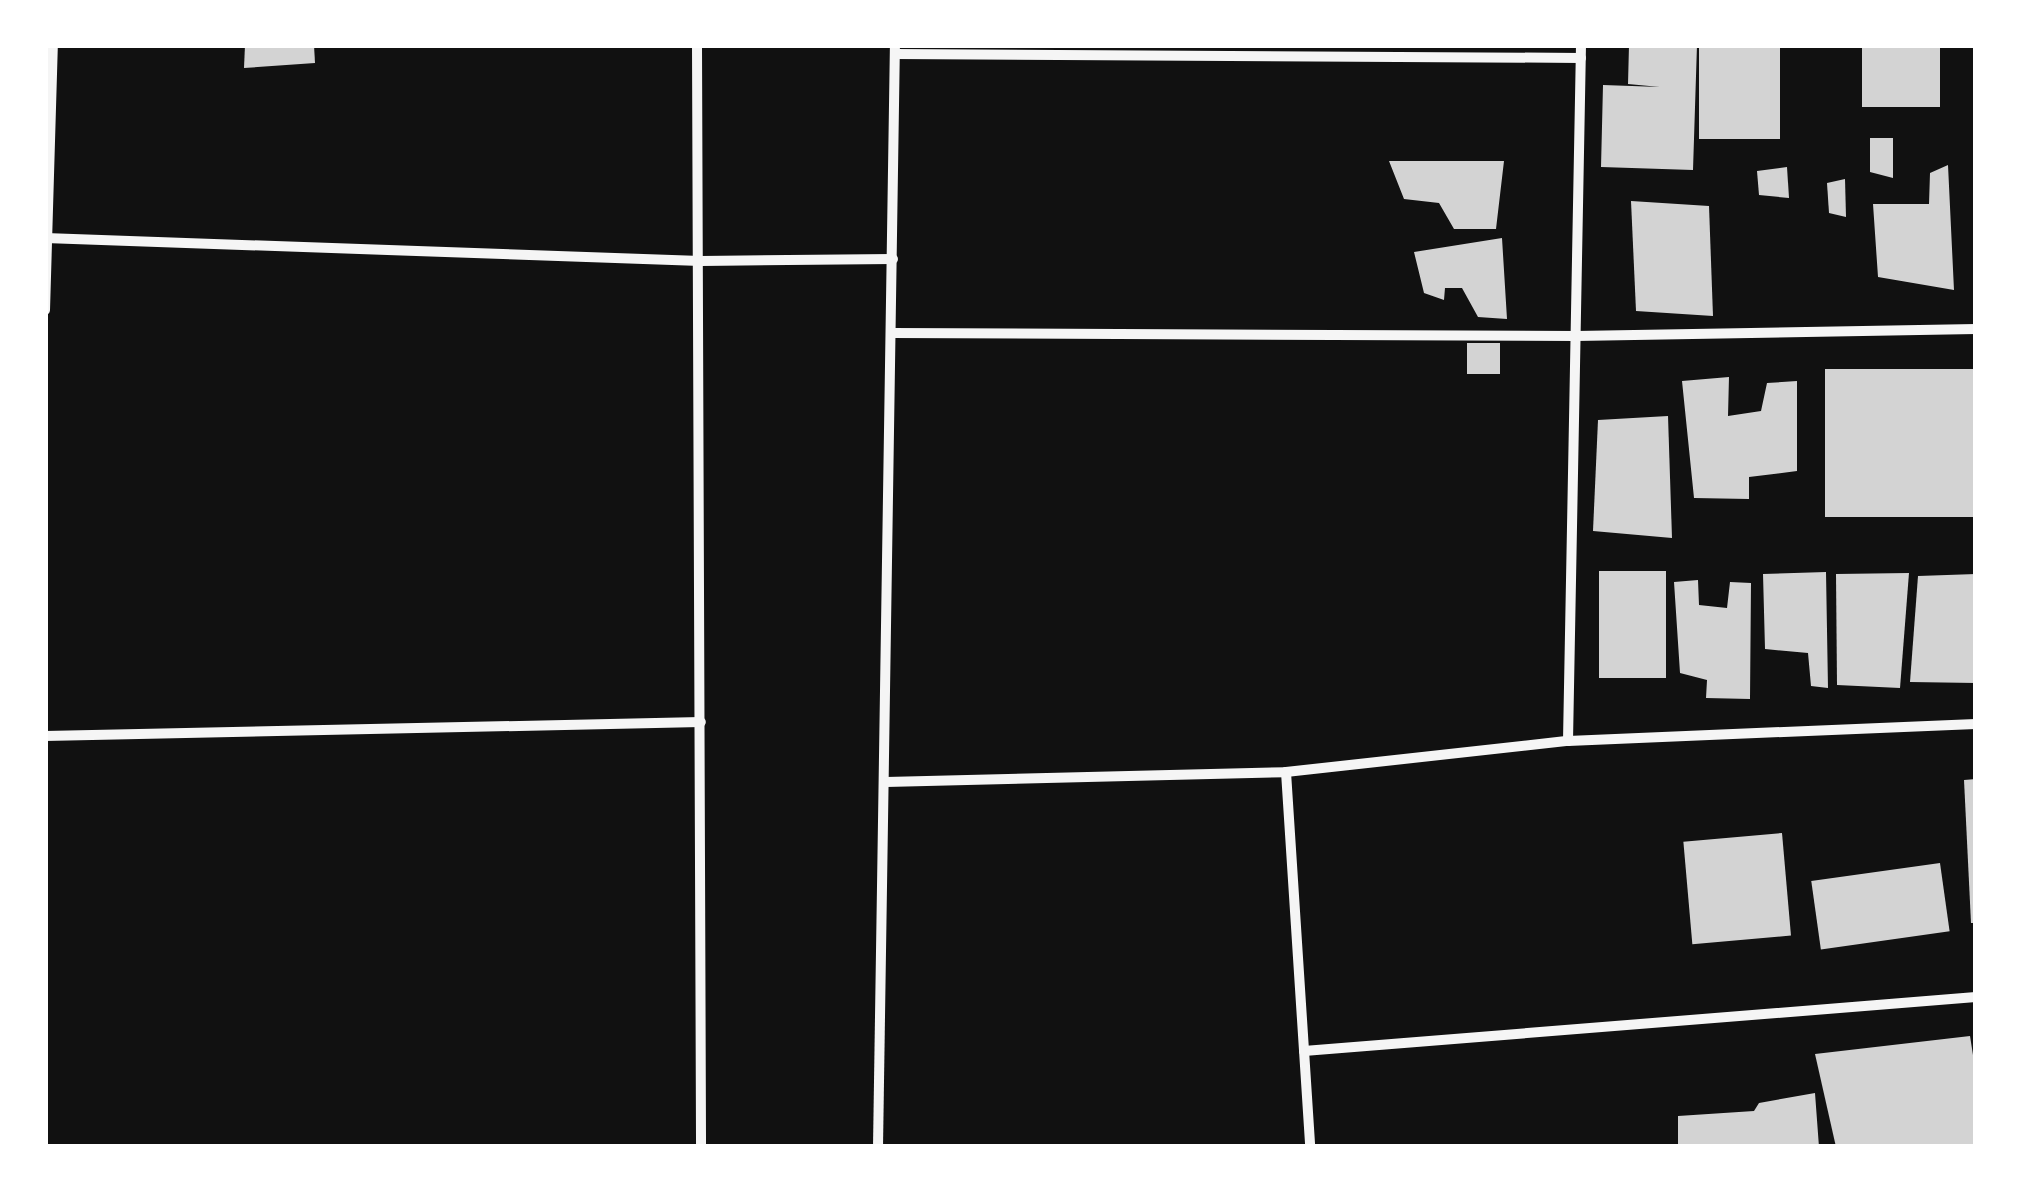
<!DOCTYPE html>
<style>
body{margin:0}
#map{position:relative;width:2021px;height:1192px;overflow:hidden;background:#111;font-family:"Alegreya Sans",sans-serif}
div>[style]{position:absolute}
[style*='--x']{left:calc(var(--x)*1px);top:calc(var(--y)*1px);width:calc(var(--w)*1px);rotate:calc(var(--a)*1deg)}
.building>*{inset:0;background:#d3d3d3;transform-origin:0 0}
.minor>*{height:10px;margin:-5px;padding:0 5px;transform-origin:5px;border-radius:5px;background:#f5f5f5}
span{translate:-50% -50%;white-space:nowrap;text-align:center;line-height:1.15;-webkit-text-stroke:10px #fff;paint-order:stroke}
.frame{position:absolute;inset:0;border:48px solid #fff;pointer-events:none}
</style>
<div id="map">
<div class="building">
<i style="clip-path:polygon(245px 45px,314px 45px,315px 63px,244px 68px)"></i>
<i style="clip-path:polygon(1629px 45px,1697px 45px,1693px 170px,1601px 167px,1603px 85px,1660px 87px,1628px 84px)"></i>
<i style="left:1699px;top:45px;width:81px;height:94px"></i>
<i style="left:1862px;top:45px;width:78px;height:62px"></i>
<i style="clip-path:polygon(1870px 138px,1893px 138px,1893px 178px,1870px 172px)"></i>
<i style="clip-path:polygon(1389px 161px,1504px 161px,1496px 229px,1454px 229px,1439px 203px,1404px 199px)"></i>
<i style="clip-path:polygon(1948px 165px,1954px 290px,1878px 277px,1873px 204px,1929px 204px,1930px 173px)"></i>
<i style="clip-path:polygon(1787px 167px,1789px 198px,1759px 195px,1757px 171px)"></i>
<i style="clip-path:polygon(1845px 179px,1846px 217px,1829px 213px,1827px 183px)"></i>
<i style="clip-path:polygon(1631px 201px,1709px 206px,1713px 316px,1636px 311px)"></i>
<i style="clip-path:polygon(1502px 238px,1507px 319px,1478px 317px,1462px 288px,1445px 288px,1444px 300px,1424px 293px,1414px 252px)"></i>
<i style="left:1467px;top:343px;width:33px;height:31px"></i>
<i style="left:1976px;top:369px;width:148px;height:151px;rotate:90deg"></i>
<i style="clip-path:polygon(1729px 377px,1728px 416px,1761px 411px,1767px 383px,1797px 381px,1797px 471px,1749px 477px,1749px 499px,1694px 498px,1682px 381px)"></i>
<i style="clip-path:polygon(1668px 416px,1672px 538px,1593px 531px,1598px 420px)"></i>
<i style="left:1599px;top:571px;width:67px;height:107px"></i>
<i style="clip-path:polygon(1826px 572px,1828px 688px,1811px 686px,1808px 653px,1765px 649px,1763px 574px)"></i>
<i style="clip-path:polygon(1909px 573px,1900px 688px,1837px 685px,1836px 574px)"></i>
<i style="clip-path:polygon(1976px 574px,1976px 683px,1910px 682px,1918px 576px)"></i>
<i style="clip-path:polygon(1698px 580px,1699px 605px,1727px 608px,1730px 582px,1751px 583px,1750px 699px,1706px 698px,1707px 680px,1680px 673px,1674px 582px)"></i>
<i style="clip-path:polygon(1976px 779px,1976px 923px,1971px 923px,1964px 780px)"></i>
<i style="left:1782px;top:833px;width:103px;height:99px;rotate:85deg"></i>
<i style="left:1940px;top:863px;width:69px;height:130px;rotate:82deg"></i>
<i style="clip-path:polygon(1970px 1036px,1976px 1074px,1976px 1147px,1836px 1147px,1815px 1054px)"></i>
<i style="clip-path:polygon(1815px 1093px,1819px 1147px,1678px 1147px,1678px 1116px,1754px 1111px,1759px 1103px)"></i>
</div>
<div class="minor">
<i style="--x:697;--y:45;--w:1102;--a:89.79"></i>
<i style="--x:895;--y:54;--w:686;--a:0.33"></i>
<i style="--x:45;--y:238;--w:656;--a:2.01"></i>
<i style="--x:701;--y:261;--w:192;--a:-0.6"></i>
<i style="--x:45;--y:310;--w:265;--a:-88.3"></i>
<i style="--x:892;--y:333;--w:684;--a:0.25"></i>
<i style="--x:1576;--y:336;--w:400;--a:-1"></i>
<i style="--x:45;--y:736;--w:656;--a:-1.22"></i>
<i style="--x:1568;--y:741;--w:696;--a:-88.93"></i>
<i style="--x:1286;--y:772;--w:376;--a:86.3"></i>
<i style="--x:886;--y:782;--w:400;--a:-1.4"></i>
<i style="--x:1286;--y:772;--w:284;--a:-6.3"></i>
<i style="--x:1568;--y:741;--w:408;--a:-2.4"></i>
<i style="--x:1304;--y:1051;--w:674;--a:-4.59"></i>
<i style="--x:878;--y:1147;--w:1102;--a:-89.12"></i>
</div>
<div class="frame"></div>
</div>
